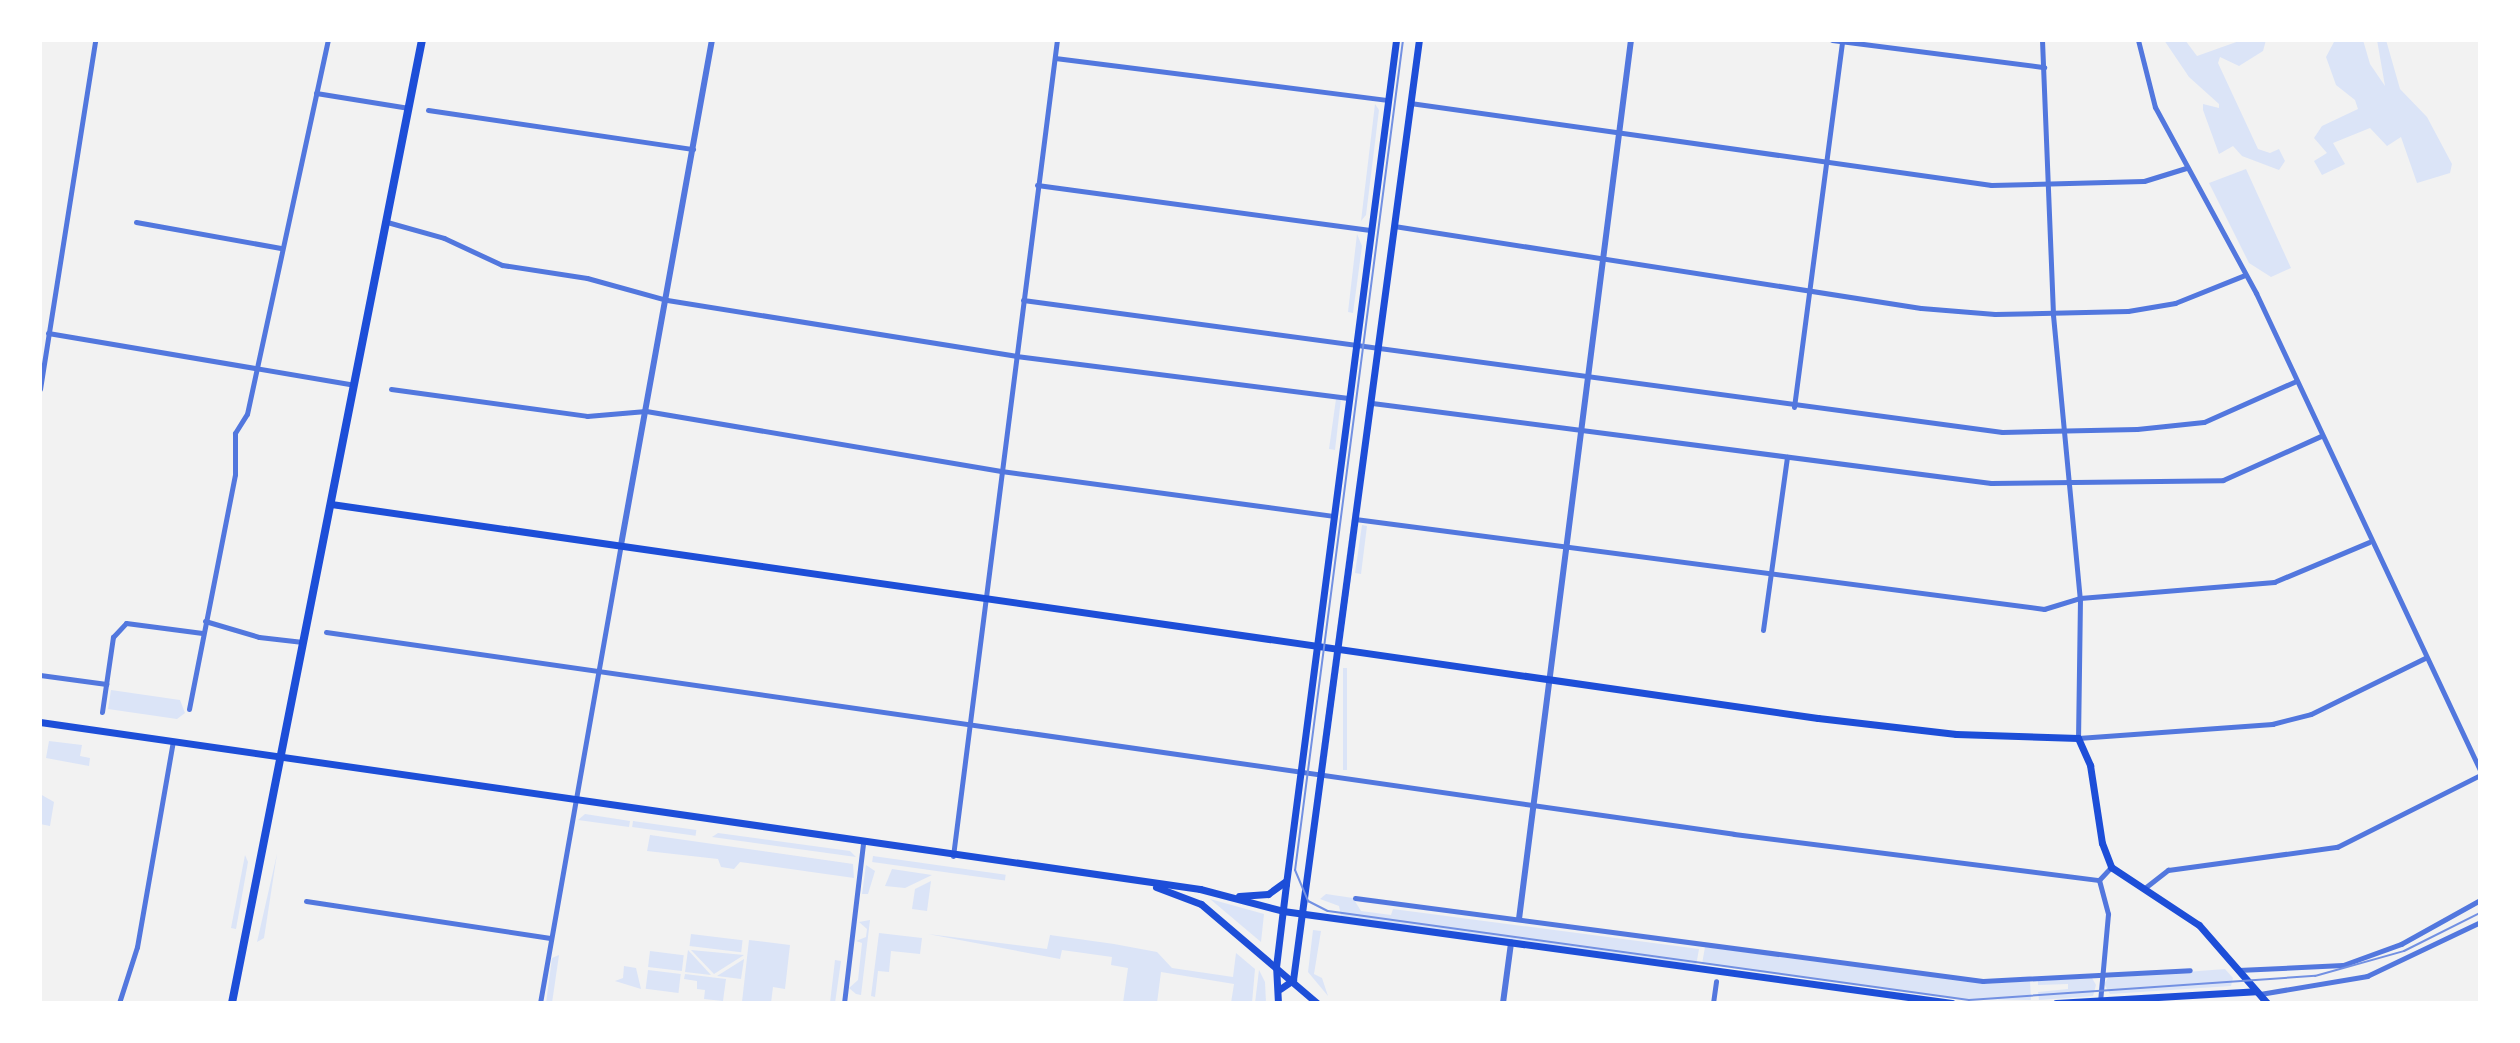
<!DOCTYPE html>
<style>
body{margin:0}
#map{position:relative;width:2520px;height:1043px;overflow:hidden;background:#f2f2f2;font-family:"Alegreya Sans",sans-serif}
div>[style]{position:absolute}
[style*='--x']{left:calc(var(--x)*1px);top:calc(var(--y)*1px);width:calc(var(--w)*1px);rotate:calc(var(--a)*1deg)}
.green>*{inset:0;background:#dbe4f7;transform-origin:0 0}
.minor>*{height:5px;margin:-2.5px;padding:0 2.5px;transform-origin:2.5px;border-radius:2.5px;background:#5277de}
.tertiary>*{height:6px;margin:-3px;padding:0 3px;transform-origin:3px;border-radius:3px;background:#5277de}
.secondary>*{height:7px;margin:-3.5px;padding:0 3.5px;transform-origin:3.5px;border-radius:3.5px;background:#1d4ed8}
.primary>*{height:8px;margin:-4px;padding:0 4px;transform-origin:4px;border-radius:4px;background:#1d4ed8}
.tram>*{height:2px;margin:-1px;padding:0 1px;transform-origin:1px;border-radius:1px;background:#7290e2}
span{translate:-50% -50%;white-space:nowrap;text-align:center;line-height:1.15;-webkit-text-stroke:8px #fff;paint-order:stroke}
.frame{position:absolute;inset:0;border:42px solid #fff;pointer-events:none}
</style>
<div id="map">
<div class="green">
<i style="clip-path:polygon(2164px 40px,2185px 40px,2197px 56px,2242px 40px,2266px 40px,2263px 51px,2239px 66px,2220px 57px,2218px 63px,2258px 149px,2270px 153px,2279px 149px,2285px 161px,2279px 170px,2242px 156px,2233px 146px,2219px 154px,2203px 110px,2203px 104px,2219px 108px,2219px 104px,2189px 77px)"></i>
<i style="clip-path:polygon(2335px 40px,2363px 40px,2370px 64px,2385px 86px,2377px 40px,2386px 40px,2400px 89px,2427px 117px,2452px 164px,2450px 173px,2417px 183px,2401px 137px,2387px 146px,2370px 128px,2333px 143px,2345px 164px,2322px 175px,2314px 161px,2327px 153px,2314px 138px,2322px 126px,2358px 109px,2355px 100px,2336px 85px,2326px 57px)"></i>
<i style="clip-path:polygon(1375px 104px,1379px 110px,1366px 215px,1361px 221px)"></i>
<i style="clip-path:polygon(2246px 169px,2291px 268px,2271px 277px,2249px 263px,2209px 183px)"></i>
<i style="clip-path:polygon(1357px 234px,1362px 246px,1353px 313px,1348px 312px)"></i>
<i style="clip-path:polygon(1336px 399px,1341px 399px,1335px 450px,1329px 449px)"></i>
<i style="clip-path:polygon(1362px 525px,1367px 526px,1361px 574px,1355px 573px)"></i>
<i style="left:1343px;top:668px;width:4px;height:102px"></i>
<i style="clip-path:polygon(111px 690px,180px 700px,185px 713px,177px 719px,108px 709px)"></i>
<i style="clip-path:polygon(49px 741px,82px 745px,80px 756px,90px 758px,89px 766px,46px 758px)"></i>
<i style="clip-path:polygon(40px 794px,54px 802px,50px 826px,40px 824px)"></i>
<i style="clip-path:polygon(585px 814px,630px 821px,629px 827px,578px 820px)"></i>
<i style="left:633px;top:821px;width:64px;height:6px;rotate:8deg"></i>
<i style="clip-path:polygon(718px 833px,850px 851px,856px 857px,712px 837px)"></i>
<i style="clip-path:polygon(650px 835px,853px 864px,854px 878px,740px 862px,734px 869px,721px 867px,718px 859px,647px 851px)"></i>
<i style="clip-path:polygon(277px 854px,264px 938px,257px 942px)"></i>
<i style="clip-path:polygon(245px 855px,248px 862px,236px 929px,231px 928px)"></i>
<i style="left:873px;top:856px;width:134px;height:6px;rotate:8deg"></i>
<i style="clip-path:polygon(866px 865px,875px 871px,868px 894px,862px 894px)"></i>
<i style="clip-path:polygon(892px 869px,932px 875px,905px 888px,885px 886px)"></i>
<i style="clip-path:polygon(931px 881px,927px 911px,912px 909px,915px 889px)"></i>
<i style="clip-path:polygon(1326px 894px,1353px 898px,1361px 911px,1391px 915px,1393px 909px,1699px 949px,1696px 966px,1341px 916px,1339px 906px,1320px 899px)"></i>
<i style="clip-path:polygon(1210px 899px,1264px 914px,1261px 942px)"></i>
<i style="clip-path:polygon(870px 920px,861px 995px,856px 994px,849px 988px,858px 980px,862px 943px,856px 941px,866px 937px,867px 929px,859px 922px)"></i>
<i style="clip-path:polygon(1313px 930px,1321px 931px,1314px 974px,1322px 978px,1328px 996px,1308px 972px)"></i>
<i style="clip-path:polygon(879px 933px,922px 938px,920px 954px,891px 951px,889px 972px,878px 971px,875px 997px,871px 996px)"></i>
<i style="left:691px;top:934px;width:52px;height:12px;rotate:7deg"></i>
<i style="clip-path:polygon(928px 934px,1047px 949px,1050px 935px,1114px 944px,1157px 952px,1172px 968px,1233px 977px,1236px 953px,1255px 969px,1252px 1003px,1231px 1003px,1234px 984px,1161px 972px,1157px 1003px,1123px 1003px,1128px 968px,1111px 965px,1112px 957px,1062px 950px,1060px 959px)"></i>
<i style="clip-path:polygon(749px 940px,790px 945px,785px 989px,773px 987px,771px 1003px,742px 1002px)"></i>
<i style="clip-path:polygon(1705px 947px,1987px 984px,2030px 981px,2031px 1000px,1958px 999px,1702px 964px)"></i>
<i style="clip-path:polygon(688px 950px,711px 975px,685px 972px)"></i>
<i style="clip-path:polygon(691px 950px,744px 955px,714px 974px)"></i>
<i style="left:650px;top:951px;width:34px;height:16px;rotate:7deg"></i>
<i style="clip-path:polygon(559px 955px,552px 1003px,546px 1003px,552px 958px)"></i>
<i style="clip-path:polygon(744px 959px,741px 979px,717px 976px)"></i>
<i style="clip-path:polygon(835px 960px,841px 961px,835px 1003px,830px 1003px)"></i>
<i style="clip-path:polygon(624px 966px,636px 968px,641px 989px,615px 981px,623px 978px)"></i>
<i style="clip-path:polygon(2225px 969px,2233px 978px,2231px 986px,2110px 994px,2104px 984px,2108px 978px)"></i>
<i style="left:648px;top:970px;width:33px;height:19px;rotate:7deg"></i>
<i style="clip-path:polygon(1259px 970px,1265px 982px,1266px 1003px,1255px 1003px)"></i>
<i style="clip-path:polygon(685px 974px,726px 979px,723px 1001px,704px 999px,705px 990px,697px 989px,697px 981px,684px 979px)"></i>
<i style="clip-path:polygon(2092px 978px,2096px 985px,2093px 996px,2039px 1000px,2038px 992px,2068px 989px,2068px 984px,2038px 985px,2038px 981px)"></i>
</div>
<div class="minor">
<i style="--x:1832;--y:40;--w:214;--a:7.3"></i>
<i style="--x:2042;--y:40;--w:275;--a:87.7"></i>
<i style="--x:2053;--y:315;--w:284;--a:84.6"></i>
<i style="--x:2080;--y:598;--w:140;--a:90.8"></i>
<i style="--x:2078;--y:738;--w:195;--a:-4.1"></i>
<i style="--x:2272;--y:724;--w:40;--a:-14.4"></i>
<i style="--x:2311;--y:714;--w:127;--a:-26.2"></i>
<i style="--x:2138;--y:40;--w:69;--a:75.8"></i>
<i style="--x:2155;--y:107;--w:212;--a:61.5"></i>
<i style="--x:2256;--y:293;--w:527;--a:64.85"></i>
<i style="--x:1055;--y:58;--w:336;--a:7.2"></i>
<i style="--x:316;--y:93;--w:94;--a:9.2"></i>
<i style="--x:1410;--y:103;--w:587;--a:8.03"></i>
<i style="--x:1991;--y:185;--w:153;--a:-1.5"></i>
<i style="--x:2144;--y:181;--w:44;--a:-17.2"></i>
<i style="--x:428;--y:110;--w:268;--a:8.4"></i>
<i style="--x:1037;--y:185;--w:336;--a:7.7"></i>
<i style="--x:136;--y:222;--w:147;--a:10.2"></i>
<i style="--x:387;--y:222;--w:59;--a:15.7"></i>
<i style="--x:444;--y:238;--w:64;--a:25"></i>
<i style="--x:502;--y:265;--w:86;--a:8.7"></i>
<i style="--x:587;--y:278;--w:83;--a:15.4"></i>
<i style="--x:667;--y:300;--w:353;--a:9.1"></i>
<i style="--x:1016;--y:356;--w:335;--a:7.2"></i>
<i style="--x:1394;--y:226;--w:533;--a:8.84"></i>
<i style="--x:1921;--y:308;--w:74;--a:4.6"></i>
<i style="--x:1995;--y:314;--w:133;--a:-1.3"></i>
<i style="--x:2128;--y:311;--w:48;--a:-9.7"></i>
<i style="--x:2175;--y:303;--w:75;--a:-21.8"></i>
<i style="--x:1023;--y:300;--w:988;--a:7.68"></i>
<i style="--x:2002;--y:432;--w:135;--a:-1.3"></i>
<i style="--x:2137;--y:429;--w:67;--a:-6"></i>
<i style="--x:2204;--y:422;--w:101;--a:-24"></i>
<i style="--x:48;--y:333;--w:310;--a:9.6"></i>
<i style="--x:40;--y:389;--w:353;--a:-81"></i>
<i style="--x:391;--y:389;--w:198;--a:7.8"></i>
<i style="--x:587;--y:416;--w:59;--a:-4.8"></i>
<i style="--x:646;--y:411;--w:360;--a:9.6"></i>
<i style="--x:1001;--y:471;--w:335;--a:7.7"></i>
<i style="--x:1372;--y:403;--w:624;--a:7.36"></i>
<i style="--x:1991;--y:483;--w:232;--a:-0.7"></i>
<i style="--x:2223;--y:480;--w:107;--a:-24.2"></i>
<i style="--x:1794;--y:407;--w:369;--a:-82.5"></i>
<i style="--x:1355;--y:519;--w:695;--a:7.44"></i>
<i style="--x:2044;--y:609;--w:38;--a:-17"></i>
<i style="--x:2080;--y:598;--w:195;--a:-4.7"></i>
<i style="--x:2274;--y:582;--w:103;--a:-22.8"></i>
<i style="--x:205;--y:621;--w:56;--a:16.5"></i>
<i style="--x:259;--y:637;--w:44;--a:6.5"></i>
<i style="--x:1763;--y:630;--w:175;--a:-82.1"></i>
<i style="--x:326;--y:632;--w:1422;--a:8.16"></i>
<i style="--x:1734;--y:834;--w:368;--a:7.2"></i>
<i style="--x:2099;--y:880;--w:18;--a:-47"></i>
<i style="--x:40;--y:675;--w:67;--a:7.8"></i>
<i style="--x:189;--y:709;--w:239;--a:-78.9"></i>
<i style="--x:235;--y:474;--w:41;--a:-90"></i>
<i style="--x:235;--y:433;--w:22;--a:-58"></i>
<i style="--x:247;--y:414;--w:383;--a:-77.8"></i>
<i style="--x:102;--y:712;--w:76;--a:-81.7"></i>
<i style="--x:113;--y:637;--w:19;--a:-47"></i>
<i style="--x:126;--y:623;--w:77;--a:7.5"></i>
<i style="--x:953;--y:856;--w:823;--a:-82.74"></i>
<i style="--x:2099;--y:880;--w:35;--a:75"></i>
<i style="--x:2108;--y:914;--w:88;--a:95.2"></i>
<i style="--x:2146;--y:887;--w:28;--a:-38"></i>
<i style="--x:2168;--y:870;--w:171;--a:-7.8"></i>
<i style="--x:2337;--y:847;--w:160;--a:-26.7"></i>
<i style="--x:1355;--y:898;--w:633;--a:7.53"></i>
<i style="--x:1983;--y:981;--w:207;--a:-3"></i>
<i style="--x:306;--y:901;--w:247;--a:8.6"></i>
<i style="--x:2238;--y:970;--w:105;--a:-2.7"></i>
<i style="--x:2343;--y:965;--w:62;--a:-19.9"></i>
<i style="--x:2401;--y:944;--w:90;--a:-29.1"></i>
<i style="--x:2260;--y:994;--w:109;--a:-9.5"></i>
<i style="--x:2367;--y:976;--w:125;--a:-25.5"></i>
<i style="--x:119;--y:1003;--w:59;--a:-72.2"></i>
<i style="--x:137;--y:947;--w:209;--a:-80.1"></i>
<i style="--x:540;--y:1003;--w:465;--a:-80"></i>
<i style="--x:844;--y:1003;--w:161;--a:-83.2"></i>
<i style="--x:1713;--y:1003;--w:22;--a:-82"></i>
</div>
<div class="tertiary">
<i style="--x:621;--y:545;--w:513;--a:-79.79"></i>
<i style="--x:1519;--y:919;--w:886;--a:-82.74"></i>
<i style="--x:1503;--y:1003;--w:61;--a:-82.4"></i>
</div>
<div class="secondary">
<i style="--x:331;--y:504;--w:1502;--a:8.19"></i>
<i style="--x:1818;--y:718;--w:139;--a:6.6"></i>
<i style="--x:1956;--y:734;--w:122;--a:1.9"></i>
<i style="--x:2078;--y:738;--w:30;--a:66"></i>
<i style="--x:2090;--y:765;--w:79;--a:81.3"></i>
<i style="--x:2102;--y:843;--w:26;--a:69"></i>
<i style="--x:2111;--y:867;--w:105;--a:33.4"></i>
<i style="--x:2199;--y:925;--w:103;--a:48.9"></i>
<i style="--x:40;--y:722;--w:1172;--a:8.19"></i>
<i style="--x:1200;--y:889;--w:86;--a:14.8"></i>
<i style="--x:1283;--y:911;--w:675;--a:7.83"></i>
<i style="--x:1156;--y:887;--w:48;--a:20.7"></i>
<i style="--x:1201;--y:904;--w:153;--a:40.5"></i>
<i style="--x:1239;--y:896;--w:29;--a:-4"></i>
<i style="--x:1268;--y:894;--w:22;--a:-36"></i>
<i style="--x:1280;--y:989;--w:16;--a:-35"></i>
<i style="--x:1293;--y:980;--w:948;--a:-82.37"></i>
<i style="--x:1278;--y:1003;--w:36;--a:-93"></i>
<i style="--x:1276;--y:967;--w:84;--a:-83.1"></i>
<i style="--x:1286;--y:884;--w:851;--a:-82.57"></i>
<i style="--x:2056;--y:1003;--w:200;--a:-3.4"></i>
</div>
<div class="primary">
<i style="--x:232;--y:1003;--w:982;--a:-78.84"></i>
</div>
<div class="tram">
<i style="--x:1403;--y:40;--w:837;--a:97.41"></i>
<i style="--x:1295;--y:870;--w:34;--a:67"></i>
<i style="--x:1308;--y:901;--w:22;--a:27"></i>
<i style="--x:1328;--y:911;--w:647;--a:7.9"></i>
<i style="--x:1969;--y:1000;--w:347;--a:-4"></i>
<i style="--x:2315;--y:976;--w:92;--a:-15.7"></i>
<i style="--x:2404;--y:951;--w:85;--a:-26.6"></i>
</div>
<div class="frame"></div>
</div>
